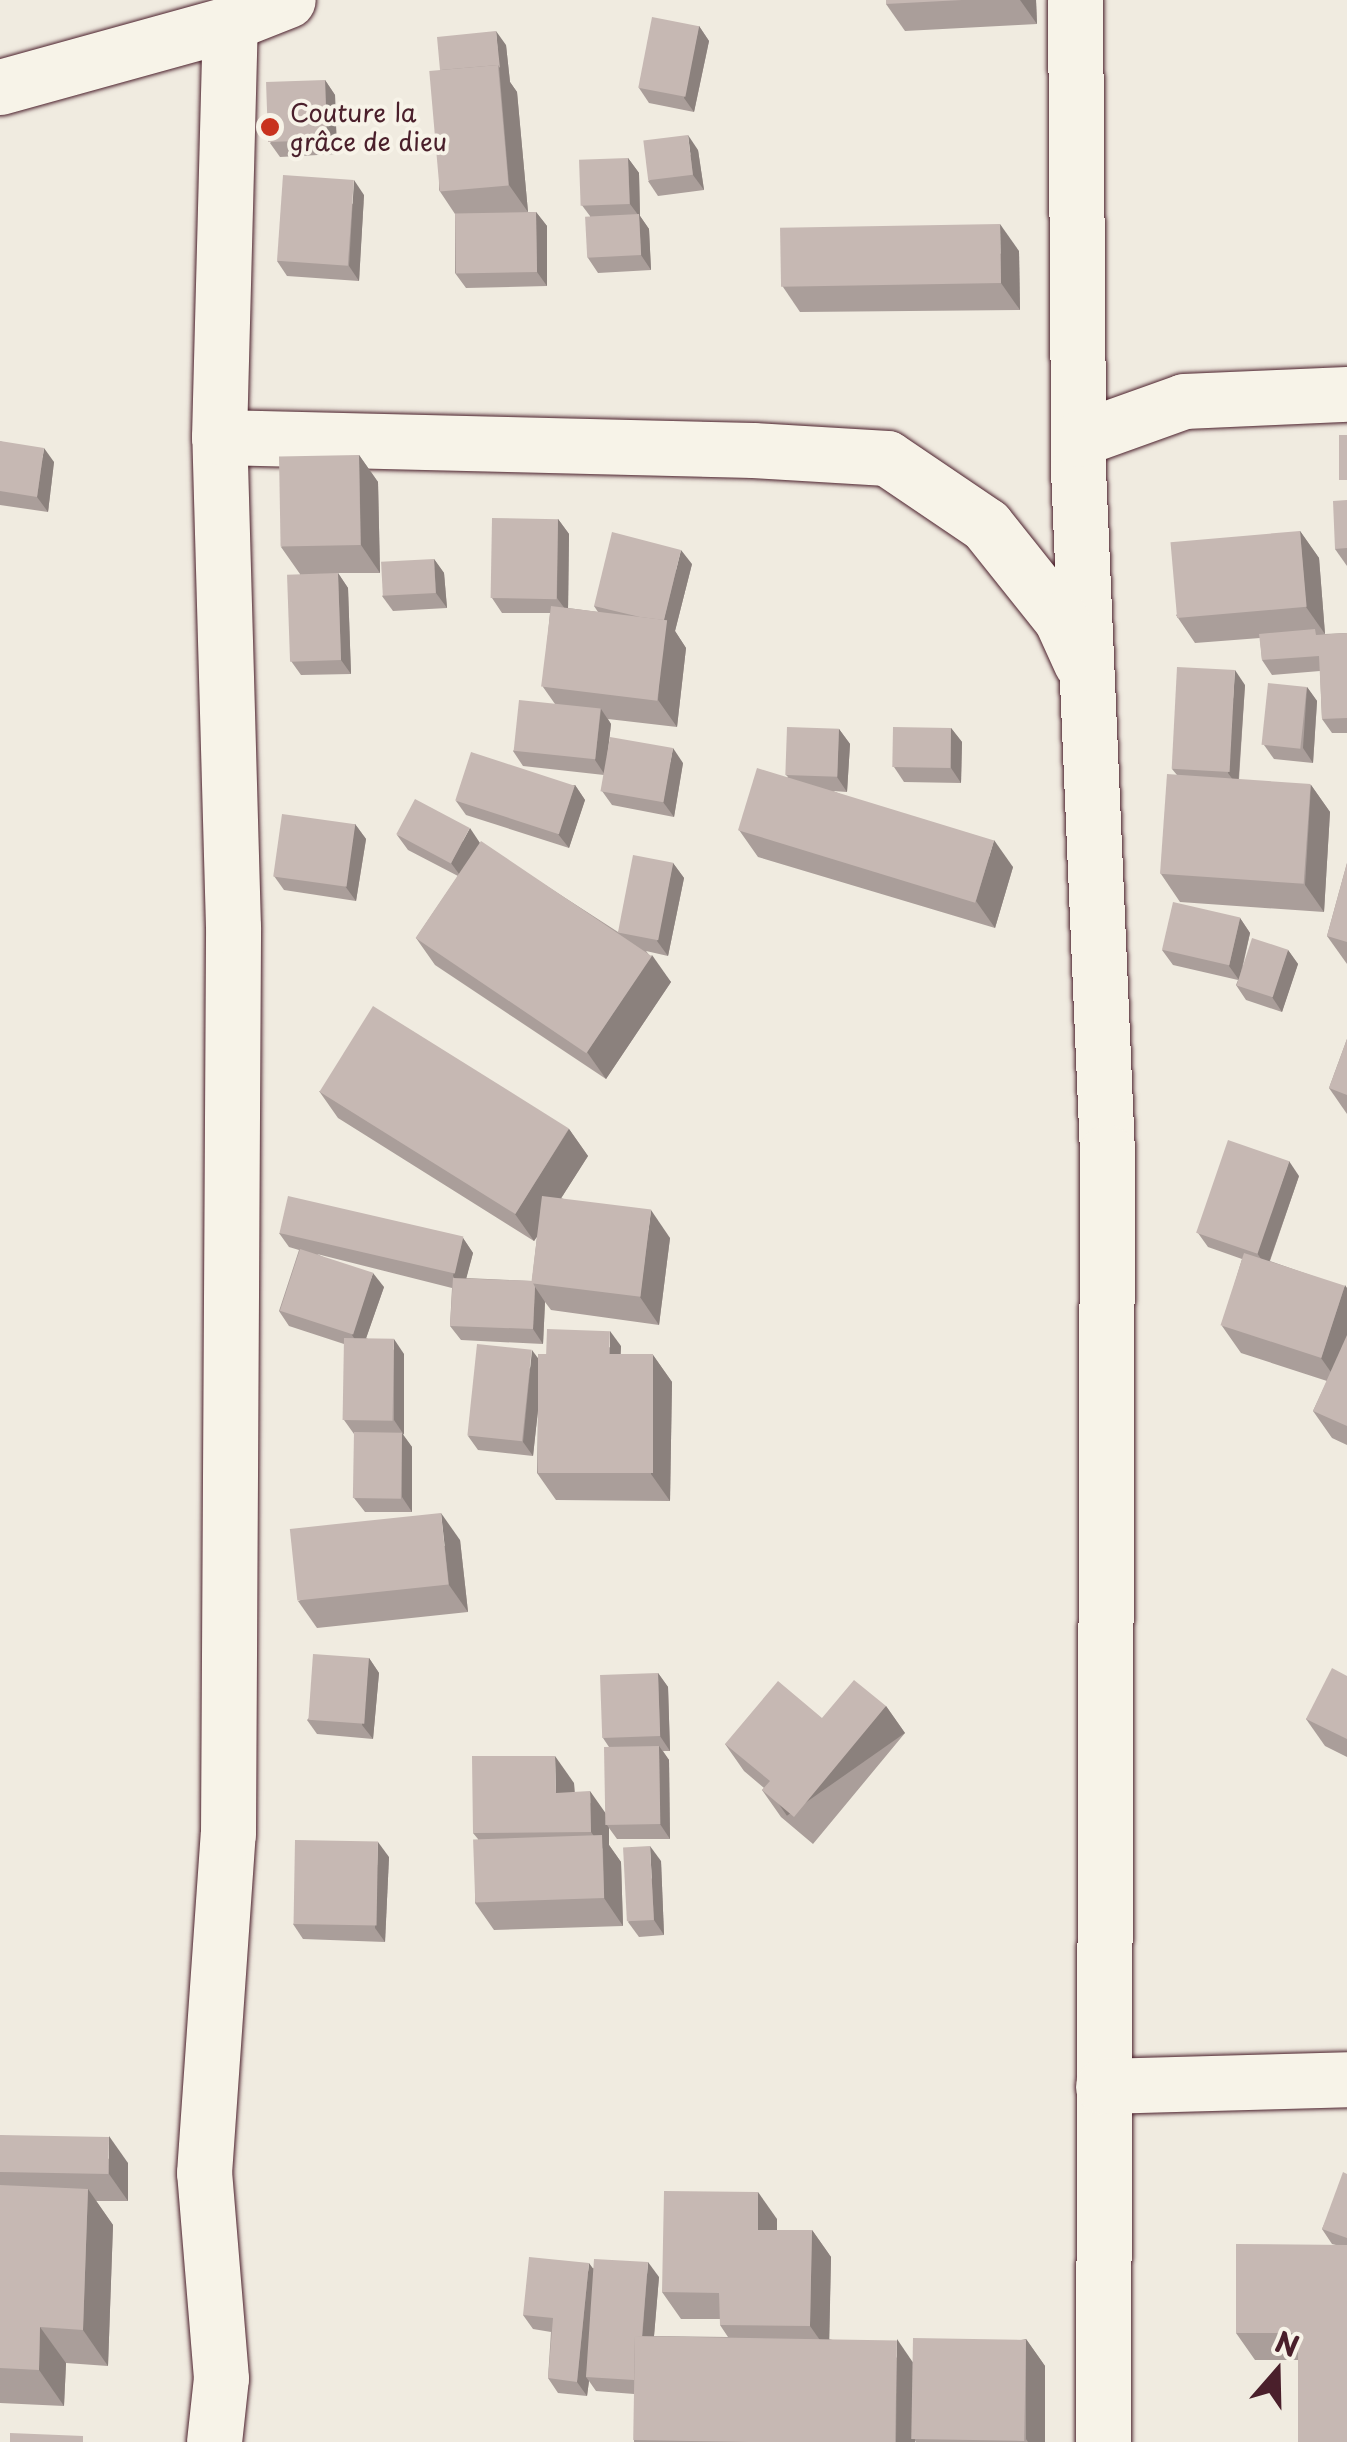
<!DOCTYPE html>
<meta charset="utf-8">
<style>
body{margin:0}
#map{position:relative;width:1347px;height:2442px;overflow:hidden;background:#f0ebe0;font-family:"Playpen Sans",sans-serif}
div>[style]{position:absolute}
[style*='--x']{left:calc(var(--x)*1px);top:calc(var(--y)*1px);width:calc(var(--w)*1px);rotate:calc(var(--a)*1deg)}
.roads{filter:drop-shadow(0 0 2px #4a1f2b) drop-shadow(0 0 2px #4a1f2b)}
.minor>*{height:55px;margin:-27.5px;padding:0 27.5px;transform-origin:27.5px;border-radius:27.5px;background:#f7f3e8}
.wall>*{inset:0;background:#aa9e9a}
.shaded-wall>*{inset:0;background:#8b817d;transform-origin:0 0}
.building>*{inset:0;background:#c6b8b3;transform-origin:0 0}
.dots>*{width:28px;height:28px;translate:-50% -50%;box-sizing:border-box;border:5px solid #f7f3e8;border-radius:50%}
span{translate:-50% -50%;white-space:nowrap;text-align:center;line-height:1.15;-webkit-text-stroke:8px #f7f3e8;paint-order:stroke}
.poi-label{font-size:25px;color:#4a1f2b}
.left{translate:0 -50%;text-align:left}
.north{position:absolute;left:1227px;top:2322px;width:100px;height:100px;-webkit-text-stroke:8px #f7f3e8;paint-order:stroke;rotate:20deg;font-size:28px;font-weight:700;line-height:40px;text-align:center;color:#4a1f2b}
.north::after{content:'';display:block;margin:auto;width:35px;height:45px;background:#4a1f2b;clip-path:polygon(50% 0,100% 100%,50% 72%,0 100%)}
</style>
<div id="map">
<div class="roads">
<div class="minor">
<i style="--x:1075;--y:0;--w:469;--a:89.6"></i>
<i style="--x:1078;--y:469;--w:684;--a:87.57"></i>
<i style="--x:1107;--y:1152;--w:1290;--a:90.18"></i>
<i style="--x:0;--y:87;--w:239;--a:-15.5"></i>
<i style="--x:230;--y:23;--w:62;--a:-21.6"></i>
<i style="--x:219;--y:437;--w:534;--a:1.39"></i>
<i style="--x:753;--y:450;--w:134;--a:3.4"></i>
<i style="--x:887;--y:458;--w:120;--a:34.1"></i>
<i style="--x:986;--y:525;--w:120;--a:51.4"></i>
<i style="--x:1061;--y:619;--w:48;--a:65.6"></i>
<i style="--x:1078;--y:439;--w:113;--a:-19.7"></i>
<i style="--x:1184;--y:401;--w:163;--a:-2.5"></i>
<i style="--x:1103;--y:2086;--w:244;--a:-1.6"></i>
<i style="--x:214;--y:2442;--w:64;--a:-83.8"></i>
<i style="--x:221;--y:2378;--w:206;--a:-94.7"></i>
<i style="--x:204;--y:2173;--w:340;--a:-86"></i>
<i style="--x:228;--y:1834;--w:907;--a:-89.68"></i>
<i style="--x:233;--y:927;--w:490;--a:-91.6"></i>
<i style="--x:219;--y:437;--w:414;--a:-88.5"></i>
</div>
</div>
<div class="wall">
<i style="clip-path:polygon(886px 0,1036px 0,1037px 24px,905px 31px,886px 4px)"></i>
<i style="clip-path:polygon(699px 26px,709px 41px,694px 112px,649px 103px,639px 88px)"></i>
<i style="clip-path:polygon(506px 45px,510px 82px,517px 92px,528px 212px,536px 212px,547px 226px,547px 286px,466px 288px,455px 273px,455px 214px,439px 190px,440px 70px)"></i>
<i style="clip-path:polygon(325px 80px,335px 95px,337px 154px,280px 157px,270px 143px)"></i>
<i style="clip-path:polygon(698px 150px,704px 190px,658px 196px,648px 181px)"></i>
<i style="clip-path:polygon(628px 158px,639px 173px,640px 216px,649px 229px,651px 270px,598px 273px,588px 258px,590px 216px,581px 204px)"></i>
<i style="clip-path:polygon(364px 195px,359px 281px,287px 276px,277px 261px)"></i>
<i style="clip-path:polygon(1019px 251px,1020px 310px,800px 312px,781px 284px)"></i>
<i style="clip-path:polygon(0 441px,54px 462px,48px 512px,0 505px)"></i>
<i style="clip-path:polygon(359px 455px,378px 482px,380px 573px,338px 573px,348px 588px,351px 674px,301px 675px,291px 661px,300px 574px,281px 547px)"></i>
<i style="clip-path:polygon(1347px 500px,1347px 566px,1335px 549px)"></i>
<i style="clip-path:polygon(558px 519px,569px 534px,568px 608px,598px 612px,594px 606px,692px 564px,675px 631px,686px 648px,677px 727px,608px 719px,611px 724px,607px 758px,683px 763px,674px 817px,612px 805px,602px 791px,604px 775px,523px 766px,513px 751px,555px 704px,543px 687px,550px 613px,502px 613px,492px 598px)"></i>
<i style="clip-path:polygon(1300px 531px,1319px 558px,1325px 634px,1347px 633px,1347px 733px,1332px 733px,1322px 719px,1320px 671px,1272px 675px,1262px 660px,1260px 638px,1195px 643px,1176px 615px)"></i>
<i style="clip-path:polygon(434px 559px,444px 573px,447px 608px,393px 611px,382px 596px)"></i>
<i style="clip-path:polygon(1245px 685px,1239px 780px,1311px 785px,1330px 812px,1324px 912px,1180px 902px,1161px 874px,1177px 775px,1172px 769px)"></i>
<i style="clip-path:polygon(1307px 687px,1317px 701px,1313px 763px,1274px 759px,1264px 745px)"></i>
<i style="clip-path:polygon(951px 728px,962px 742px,961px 783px,904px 782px,894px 767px)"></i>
<i style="clip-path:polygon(839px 729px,850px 744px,847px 792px,833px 791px,1013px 867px,995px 928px,758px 857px,739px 830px,788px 777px,786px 775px)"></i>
<i style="clip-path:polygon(575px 785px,585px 800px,569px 848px,466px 815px,456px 801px)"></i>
<i style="clip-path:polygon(355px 824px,366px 839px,356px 901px,284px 890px,274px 876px)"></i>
<i style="clip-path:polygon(397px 835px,480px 843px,618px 932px,673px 863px,684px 878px,668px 956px,646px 951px,671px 982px,606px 1079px,435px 965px,416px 938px,458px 876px,408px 850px)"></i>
<i style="clip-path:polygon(1347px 863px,1347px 964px,1327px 936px)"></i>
<i style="clip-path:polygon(1240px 918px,1250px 933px,1243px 966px,1288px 950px,1298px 964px,1282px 1012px,1246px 1000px,1236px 985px,1238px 980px,1173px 965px,1162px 950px)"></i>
<i style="clip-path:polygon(1347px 1039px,1347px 1114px,1329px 1088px)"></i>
<i style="clip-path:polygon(319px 1091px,569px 1129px,588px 1156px,561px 1198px,670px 1238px,659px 1325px,551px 1310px,545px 1302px,543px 1344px,461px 1340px,450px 1326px,452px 1288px,317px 1254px,384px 1287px,366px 1338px,404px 1354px,403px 1435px,412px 1447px,412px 1512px,365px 1512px,354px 1498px,354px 1434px,344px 1420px,344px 1344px,289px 1326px,279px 1311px,299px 1250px,289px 1247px,279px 1233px,463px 1238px,473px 1253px,466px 1278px,532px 1281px,537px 1237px,534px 1241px,338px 1118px)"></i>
<i style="clip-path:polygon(1299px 1176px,1270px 1261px,1347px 1288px,1347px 1445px,1332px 1438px,1313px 1411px,1327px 1381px,1241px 1353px,1222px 1326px,1242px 1259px,1208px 1247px,1198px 1233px)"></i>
<i style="clip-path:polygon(621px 1346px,620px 1355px,653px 1355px,672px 1382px,670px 1501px,556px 1500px,537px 1473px,538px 1409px,533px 1456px,478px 1450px,468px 1436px,538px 1359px,546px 1354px)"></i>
<i style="clip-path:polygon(460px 1540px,468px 1612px,317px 1628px,298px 1601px)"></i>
<i style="clip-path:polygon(369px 1658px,379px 1673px,373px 1739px,317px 1734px,307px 1720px)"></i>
<i style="clip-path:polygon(658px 1673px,668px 1687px,670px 1751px,663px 1751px,669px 1760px,670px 1839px,617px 1839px,609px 1828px,609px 1845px,621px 1862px,623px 1926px,494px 1930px,475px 1903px,478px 1839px,473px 1833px,574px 1783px,575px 1792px,606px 1814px,609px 1747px,603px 1738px)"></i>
<i style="clip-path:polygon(1347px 1676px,1347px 1757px,1325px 1746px,1306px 1719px)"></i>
<i style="clip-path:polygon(886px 1706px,905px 1733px,813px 1844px,781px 1817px,762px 1790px,764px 1788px,744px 1771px,725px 1744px,822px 1718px)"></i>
<i style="clip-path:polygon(389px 1857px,385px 1942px,303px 1939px,293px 1924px)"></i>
<i style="clip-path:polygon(661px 1861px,664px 1935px,639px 1937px,628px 1922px)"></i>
<i style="clip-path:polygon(0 2135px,128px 2163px,128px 2201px,96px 2201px,113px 2225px,108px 2366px,66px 2363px,64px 2406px,0 2403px)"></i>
<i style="clip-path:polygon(1347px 2174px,1347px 2442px,1298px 2360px,1255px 2360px,1236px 2333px,1336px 2245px,1332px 2244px,1322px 2229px)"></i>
<i style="clip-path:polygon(777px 2219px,777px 2230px,812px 2230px,831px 2257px,829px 2339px,913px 2362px,1026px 2339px,1045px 2366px,1045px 2442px,916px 2442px,915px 2441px,915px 2442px,634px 2442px,634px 2394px,596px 2391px,589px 2381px,587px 2396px,558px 2393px,548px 2378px,551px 2332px,533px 2329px,523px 2315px,593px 2268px,659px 2277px,654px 2336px,728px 2337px,720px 2325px,720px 2319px,681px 2319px,662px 2292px)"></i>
</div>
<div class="shaded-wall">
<i style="clip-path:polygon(1020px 0,1036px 0,1037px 24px)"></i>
<i style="clip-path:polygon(699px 26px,709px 41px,694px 112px,684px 98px)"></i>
<i style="clip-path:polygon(496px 31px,506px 45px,510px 82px,517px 92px,528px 212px,509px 185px)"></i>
<i style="clip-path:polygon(325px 80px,335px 95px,337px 154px,327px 140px)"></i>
<i style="clip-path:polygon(688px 135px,698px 150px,704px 190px,693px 175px)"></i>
<i style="clip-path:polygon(628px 158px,639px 173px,640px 216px,649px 229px,651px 270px,641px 255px,639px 216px,630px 204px)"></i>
<i style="clip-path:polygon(354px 180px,364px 195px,359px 281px,349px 266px)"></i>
<i style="clip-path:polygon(536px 212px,547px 226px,547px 286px,537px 272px)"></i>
<i style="clip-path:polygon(1000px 224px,1019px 251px,1020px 310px,1001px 283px)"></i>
<i style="clip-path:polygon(44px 448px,54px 462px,48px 512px,37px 497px)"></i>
<i style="clip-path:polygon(359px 455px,378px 482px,380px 573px,361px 545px)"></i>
<i style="clip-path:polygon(558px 519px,569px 534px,568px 613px,557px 598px)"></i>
<i style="clip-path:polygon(1300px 531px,1319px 558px,1325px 634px,1306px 607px)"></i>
<i style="clip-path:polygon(681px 550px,692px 564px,675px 631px,686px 648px,677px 727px,658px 700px,663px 623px)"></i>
<i style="clip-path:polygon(434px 559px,444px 573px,447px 608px,436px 593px)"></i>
<i style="clip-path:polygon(338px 573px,348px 588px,351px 674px,341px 660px)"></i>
<i style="clip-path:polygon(1235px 670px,1245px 685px,1238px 787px,1228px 773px)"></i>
<i style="clip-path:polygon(1307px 687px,1317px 701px,1313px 763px,1303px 748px)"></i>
<i style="clip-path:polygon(601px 709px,611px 724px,605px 775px,595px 760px)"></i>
<i style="clip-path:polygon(951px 728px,962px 742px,961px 783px,951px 768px)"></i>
<i style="clip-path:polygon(839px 729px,850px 744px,847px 792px,837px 777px)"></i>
<i style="clip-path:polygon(673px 748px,683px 763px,674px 817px,663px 802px)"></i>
<i style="clip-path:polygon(575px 785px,585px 800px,569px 848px,558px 834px)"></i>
<i style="clip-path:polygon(1311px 785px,1330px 812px,1324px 912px,1305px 885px)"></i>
<i style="clip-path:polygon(355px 824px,366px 839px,356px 901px,345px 886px)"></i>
<i style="clip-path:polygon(470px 828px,480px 843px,462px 878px,451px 863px)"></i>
<i style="clip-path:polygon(994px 840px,1013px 867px,995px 928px,976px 901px)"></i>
<i style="clip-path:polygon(673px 863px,684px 878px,668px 956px,657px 941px)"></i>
<i style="clip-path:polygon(1240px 918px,1250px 933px,1239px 980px,1229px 966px)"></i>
<i style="clip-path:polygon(1288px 950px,1298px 964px,1282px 1012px,1272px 997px)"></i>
<i style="clip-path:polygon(652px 955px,671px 982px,606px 1079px,587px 1052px)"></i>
<i style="clip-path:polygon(569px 1129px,588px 1156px,534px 1241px,515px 1214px)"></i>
<i style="clip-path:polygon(1289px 1161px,1299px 1176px,1267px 1268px,1257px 1253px)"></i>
<i style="clip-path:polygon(651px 1210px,670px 1238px,659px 1325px,640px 1297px)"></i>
<i style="clip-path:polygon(463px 1238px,473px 1253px,463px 1291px,453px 1276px)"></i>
<i style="clip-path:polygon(373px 1273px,384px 1287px,362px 1350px,352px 1335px)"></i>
<i style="clip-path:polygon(1345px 1285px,1347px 1288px,1347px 1365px,1340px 1385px,1321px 1358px)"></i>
<i style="clip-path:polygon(535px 1287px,545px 1302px,543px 1344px,533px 1329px)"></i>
<i style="clip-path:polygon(610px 1331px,621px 1346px,620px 1375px,610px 1360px)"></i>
<i style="clip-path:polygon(394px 1339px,404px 1354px,404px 1435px,394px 1420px)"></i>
<i style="clip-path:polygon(532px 1350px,543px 1365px,533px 1456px,523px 1442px)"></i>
<i style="clip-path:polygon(653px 1355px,672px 1382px,670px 1501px,651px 1474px)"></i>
<i style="clip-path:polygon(402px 1433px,412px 1447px,412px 1512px,402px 1497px)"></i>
<i style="clip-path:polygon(441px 1513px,460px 1540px,468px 1612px,449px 1585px)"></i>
<i style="clip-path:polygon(369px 1658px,379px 1673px,373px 1739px,362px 1725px)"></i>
<i style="clip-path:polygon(658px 1673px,668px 1687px,670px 1751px,660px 1736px)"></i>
<i style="left:886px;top:1706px;width:33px;height:144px;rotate:55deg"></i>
<i style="clip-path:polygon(659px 1746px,669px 1760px,670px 1839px,660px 1824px)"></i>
<i style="clip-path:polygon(555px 1756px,574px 1783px,575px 1820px,556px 1793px)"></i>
<i style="clip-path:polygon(590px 1791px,609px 1818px,607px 1825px,609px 1828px,609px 1845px,621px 1862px,623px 1926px,604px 1898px,603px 1849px,591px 1832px)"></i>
<i style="clip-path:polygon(378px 1842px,389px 1857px,385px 1942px,375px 1928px)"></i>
<i style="clip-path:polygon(650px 1846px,661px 1861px,664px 1935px,654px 1920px)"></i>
<i style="clip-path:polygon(109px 2136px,128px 2163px,128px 2201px,109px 2174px)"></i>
<i style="clip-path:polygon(88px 2189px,113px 2225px,108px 2366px,83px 2330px)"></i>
<i style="clip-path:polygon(758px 2192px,777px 2219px,777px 2257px,758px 2230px)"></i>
<i style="clip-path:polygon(812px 2230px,831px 2257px,829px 2353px,810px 2326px)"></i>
<i style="clip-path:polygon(648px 2262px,659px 2277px,649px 2395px,639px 2381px)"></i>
<i style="clip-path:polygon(589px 2263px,600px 2278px,586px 2377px,589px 2381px,587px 2396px,577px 2382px)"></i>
<i style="clip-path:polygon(40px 2327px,66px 2363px,64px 2406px,39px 2370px)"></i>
<i style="clip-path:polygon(897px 2339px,916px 2367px,915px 2442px,896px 2442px)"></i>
<i style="clip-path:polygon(1026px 2339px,1045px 2366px,1045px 2442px,1028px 2442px,1026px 2439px)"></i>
</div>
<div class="building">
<i style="clip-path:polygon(886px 0,962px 0,886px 4px)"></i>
<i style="left:652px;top:17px;width:48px;height:72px;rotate:11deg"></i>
<i style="clip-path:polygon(496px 31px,500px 68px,498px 65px,440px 70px,437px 37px)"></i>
<i style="left:498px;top:65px;width:121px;height:69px;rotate:85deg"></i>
<i style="left:325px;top:80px;width:60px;height:59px;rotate:88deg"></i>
<i style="left:688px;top:135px;width:40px;height:45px;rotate:83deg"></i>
<i style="left:628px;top:158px;width:46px;height:49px;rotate:88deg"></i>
<i style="left:283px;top:175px;width:71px;height:86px;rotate:4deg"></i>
<i style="left:536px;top:212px;width:60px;height:81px;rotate:89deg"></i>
<i style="left:639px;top:214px;width:41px;height:54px;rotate:87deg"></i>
<i style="left:1000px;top:224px;width:59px;height:220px;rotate:89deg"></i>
<i style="left:1339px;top:435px;width:8px;height:45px"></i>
<i style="clip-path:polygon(0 441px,44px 448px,37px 497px,0 491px)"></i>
<i style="left:359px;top:455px;width:90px;height:80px;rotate:89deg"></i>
<i style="clip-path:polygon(1347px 500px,1347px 548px,1335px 549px,1333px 501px)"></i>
<i style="left:492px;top:518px;width:66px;height:80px;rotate:1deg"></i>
<i style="left:1300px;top:531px;width:76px;height:130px;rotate:85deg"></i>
<i style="clip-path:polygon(612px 532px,681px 550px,664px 620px,640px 617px,594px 606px)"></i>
<i style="left:434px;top:559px;width:34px;height:53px;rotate:87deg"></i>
<i style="left:338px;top:573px;width:87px;height:51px;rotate:88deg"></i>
<i style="left:551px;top:606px;width:117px;height:81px;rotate:7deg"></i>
<i style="clip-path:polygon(1315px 629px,1316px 635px,1347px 633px,1347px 718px,1322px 719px,1319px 656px,1262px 660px,1259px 634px)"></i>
<i style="left:1177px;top:667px;width:58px;height:102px;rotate:3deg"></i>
<i style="left:1268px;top:683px;width:39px;height:62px;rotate:6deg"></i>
<i style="left:519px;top:700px;width:82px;height:51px;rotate:6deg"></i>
<i style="left:787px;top:727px;width:52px;height:48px;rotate:2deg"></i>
<i style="left:893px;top:727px;width:58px;height:40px;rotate:1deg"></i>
<i style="left:610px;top:737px;width:64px;height:55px;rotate:10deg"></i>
<i style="left:471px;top:752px;width:109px;height:51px;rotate:18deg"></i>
<i style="left:757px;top:768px;width:248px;height:65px;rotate:17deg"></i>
<i style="left:1167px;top:774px;width:144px;height:100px;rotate:4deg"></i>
<i style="left:415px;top:799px;width:62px;height:40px;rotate:28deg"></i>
<i style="left:282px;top:814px;width:74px;height:63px;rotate:8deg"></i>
<i style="left:481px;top:841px;width:206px;height:117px;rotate:34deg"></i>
<i style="left:633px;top:855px;width:41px;height:79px;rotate:11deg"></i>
<i style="clip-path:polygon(1347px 863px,1347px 942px,1327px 936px)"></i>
<i style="left:1173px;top:902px;width:69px;height:49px;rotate:13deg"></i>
<i style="left:1252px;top:938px;width:38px;height:50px;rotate:18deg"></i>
<i style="left:373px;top:1006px;width:231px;height:101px;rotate:32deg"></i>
<i style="clip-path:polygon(1347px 1039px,1347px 1095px,1329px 1088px)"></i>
<i style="left:1228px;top:1140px;width:65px;height:98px;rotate:19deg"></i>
<i style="left:288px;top:1196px;width:180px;height:38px;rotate:13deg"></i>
<i style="left:542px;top:1196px;width:110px;height:88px;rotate:7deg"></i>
<i style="left:300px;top:1249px;width:77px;height:65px;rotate:18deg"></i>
<i style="left:1244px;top:1253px;width:106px;height:76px;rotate:18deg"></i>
<i style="clip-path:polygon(453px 1278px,532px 1281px,535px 1287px,533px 1329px,450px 1326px)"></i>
<i style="left:547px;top:1329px;width:63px;height:25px;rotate:2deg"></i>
<i style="clip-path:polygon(1347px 1335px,1347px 1426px,1313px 1411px)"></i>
<i style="left:344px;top:1338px;width:50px;height:82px;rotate:1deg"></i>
<i style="left:477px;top:1344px;width:55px;height:92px;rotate:6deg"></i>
<i style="left:538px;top:1354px;width:115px;height:119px"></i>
<i style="left:354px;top:1432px;width:48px;height:66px;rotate:1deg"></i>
<i style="left:441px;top:1513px;width:72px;height:152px;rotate:84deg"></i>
<i style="left:313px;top:1654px;width:56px;height:66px;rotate:4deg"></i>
<i style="clip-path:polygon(1332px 1668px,1347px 1676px,1347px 1739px,1306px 1719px)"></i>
<i style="left:658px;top:1673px;width:63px;height:58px;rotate:88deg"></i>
<i style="clip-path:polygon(854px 1680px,886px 1706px,794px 1817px,762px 1790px,770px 1781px,725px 1744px,778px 1681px,822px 1718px)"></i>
<i style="left:659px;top:1746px;width:78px;height:55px;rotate:89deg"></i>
<i style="clip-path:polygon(472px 1756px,555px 1756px,556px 1793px,590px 1791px,591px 1832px,473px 1833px)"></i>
<i style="left:602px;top:1835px;width:63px;height:129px;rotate:88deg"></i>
<i style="left:295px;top:1840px;width:83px;height:84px;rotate:1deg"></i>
<i style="left:650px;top:1846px;width:74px;height:27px;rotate:87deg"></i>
<i style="left:0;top:2135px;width:109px;height:37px;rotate:1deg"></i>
<i style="clip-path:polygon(1343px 2172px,1347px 2174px,1347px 2238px,1322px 2229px)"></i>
<i style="clip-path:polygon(0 2185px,88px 2189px,83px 2330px,40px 2327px,39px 2370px,0 2368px)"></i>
<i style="clip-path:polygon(664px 2191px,758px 2192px,758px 2230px,812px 2230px,810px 2326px,720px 2325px,719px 2293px,662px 2292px)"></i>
<i style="clip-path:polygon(1236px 2244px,1347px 2245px,1347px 2442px,1298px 2442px,1298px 2333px,1236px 2333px)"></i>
<i style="clip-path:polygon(529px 2257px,589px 2263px,577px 2382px,548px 2378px,553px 2318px,523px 2315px)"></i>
<i style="clip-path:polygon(594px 2259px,648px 2262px,642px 2336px,635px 2336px,634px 2380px,586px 2377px)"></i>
<i style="left:635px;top:2336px;width:262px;height:104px;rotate:1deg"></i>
<i style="left:913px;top:2338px;width:113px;height:101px;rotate:1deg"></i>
<i style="clip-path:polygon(10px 2433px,83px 2436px,83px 2442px,10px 2442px)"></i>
</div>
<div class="dots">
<i style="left:270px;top:127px;background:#c8321e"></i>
</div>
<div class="poi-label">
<span class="left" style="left:290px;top:127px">Couture la<br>grâce de dieu</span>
</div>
<div class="north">N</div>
</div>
